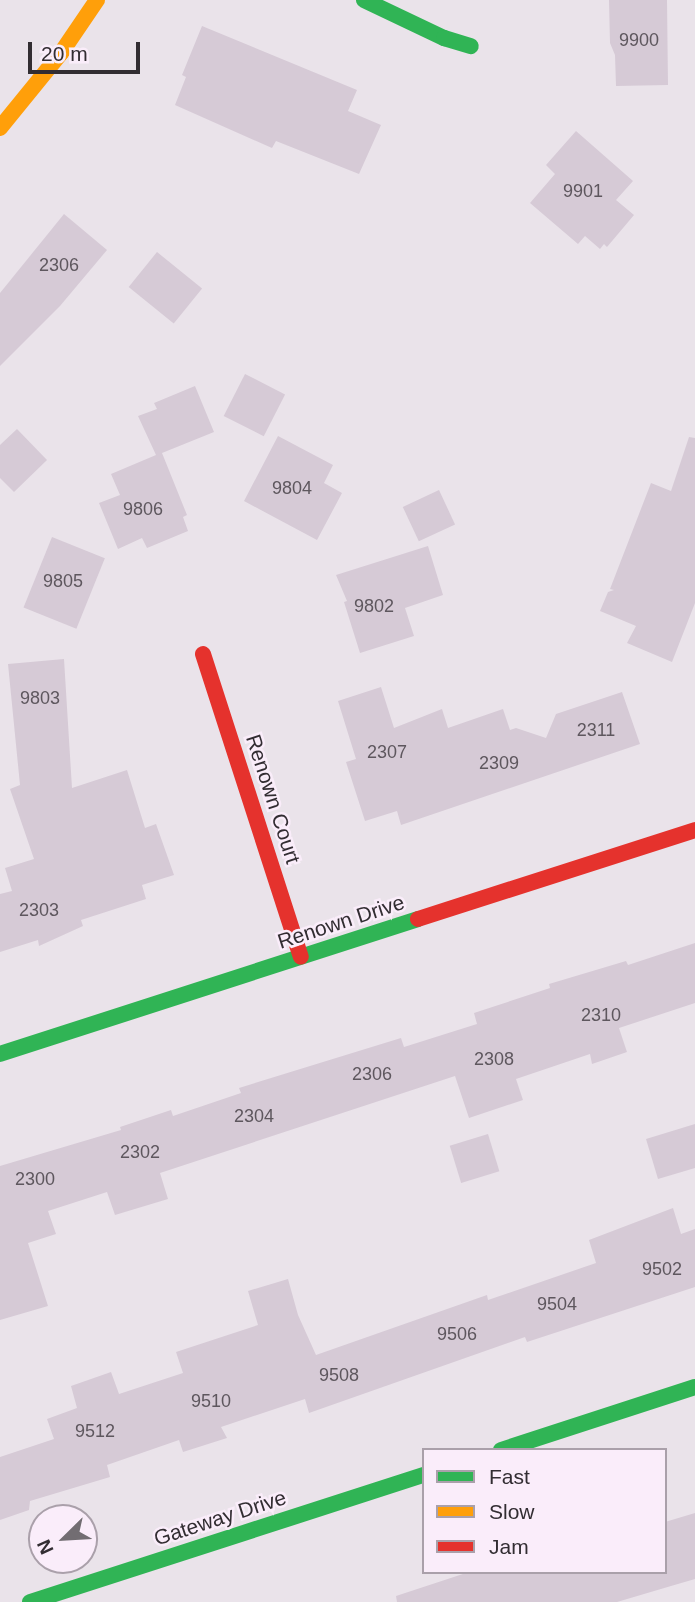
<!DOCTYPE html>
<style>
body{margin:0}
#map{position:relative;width:695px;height:1602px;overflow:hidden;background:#eae3ea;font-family:Helvetica,sans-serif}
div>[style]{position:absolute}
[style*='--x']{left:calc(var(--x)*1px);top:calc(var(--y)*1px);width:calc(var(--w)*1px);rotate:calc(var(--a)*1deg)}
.building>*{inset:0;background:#d6cad6;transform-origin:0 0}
.fast>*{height:16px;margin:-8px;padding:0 8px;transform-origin:8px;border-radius:8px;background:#30b455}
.slow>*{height:16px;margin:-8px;padding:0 8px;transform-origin:8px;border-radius:8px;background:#ff9f0a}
.jam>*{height:16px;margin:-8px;padding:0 8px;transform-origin:8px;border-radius:8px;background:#e5322d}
span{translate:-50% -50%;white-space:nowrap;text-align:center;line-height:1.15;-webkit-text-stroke:5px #faedfa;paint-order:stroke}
.number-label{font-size:18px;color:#5e575e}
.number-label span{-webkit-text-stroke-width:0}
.street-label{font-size:21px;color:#322d32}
.legend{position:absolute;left:422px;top:1448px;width:245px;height:126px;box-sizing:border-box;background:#faedfa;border:2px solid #aaa0aa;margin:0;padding:9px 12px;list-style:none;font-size:21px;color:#322d32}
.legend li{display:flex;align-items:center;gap:14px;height:35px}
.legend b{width:35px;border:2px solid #aaa0aa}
.north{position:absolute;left:28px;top:1504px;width:70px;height:70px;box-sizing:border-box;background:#faedfa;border:2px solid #aaa0aa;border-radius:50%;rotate:246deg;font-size:19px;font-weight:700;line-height:28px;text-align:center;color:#322d32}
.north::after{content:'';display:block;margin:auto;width:24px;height:32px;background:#726d72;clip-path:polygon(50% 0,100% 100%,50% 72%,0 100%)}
.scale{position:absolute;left:28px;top:42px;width:112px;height:32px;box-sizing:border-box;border:4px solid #322d32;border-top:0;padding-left:9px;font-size:21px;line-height:24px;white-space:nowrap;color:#322d32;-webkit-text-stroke:5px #faedfa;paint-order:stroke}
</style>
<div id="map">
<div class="building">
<i style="clip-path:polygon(609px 0,667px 0,668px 85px,616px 86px,615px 55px,610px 43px)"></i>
<i style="clip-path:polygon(202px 26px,357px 90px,348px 111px,381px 125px,359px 174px,276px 141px,272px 148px,175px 105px,186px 77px,182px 75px)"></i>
<i style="clip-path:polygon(576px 131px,633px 181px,616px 200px,634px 215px,607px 247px,604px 244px,600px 249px,585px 236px,578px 244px,530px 203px,555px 174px,546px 165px)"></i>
<i style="clip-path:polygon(64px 214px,107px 250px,60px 306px,0 366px,0 293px)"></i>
<i style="left:157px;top:252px;width:58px;height:45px;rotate:39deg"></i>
<i style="left:245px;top:374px;width:45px;height:47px;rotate:27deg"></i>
<i style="clip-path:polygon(195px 386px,214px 432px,162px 453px,187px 515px,183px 517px,188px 531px,147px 548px,142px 538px,118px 549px,99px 503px,120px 495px,111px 474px,156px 455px,138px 416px,157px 409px,154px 403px)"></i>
<i style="clip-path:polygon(17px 429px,47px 460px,14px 492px,0 478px,0 445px)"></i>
<i style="clip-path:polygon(278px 436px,333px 465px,324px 483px,342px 493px,317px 540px,244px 501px)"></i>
<i style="clip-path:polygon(689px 437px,695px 438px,695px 603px,672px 662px,627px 643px,636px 626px,600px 611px,608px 592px,614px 590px,610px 589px,651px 483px,671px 491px)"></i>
<i style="left:439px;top:490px;width:38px;height:40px;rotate:65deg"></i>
<i style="left:52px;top:537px;width:57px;height:76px;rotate:22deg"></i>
<i style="clip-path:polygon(428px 546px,443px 595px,405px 608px,414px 636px,360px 653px,344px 602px,347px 601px,336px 575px)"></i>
<i style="clip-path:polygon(64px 659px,72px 788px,127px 770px,145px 828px,156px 824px,174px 875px,142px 885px,146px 899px,81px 920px,83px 926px,39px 946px,38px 940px,0 952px,0 894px,12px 891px,5px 868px,34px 859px,10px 789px,20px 785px,8px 664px)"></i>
<i style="clip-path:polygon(381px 687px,394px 728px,442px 709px,448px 728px,503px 709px,510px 730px,516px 728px,546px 738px,556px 714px,622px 692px,640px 744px,401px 825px,397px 811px,365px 821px,346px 762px,356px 759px,338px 701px)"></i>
<i style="clip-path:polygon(695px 943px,695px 1003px,619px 1028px,627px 1052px,592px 1064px,590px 1054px,516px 1079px,523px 1100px,469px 1118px,455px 1076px,160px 1173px,168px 1199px,115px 1215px,107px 1192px,48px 1211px,56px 1234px,28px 1243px,48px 1306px,0 1320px,0 1166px,121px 1130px,120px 1127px,171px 1110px,173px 1116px,241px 1093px,239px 1088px,401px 1038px,404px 1047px,477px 1024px,474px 1013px,550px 988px,549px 984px,626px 961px,628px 965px)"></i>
<i style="clip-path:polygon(695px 1124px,695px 1168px,658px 1179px,646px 1139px)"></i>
<i style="left:488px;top:1134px;width:39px;height:40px;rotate:73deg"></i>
<i style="clip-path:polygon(673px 1208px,681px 1234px,695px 1229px,695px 1287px,527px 1342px,525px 1337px,309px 1413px,305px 1399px,221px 1427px,227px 1438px,183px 1452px,179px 1440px,107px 1465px,110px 1477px,30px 1501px,29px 1510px,0 1520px,0 1457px,54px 1439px,47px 1419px,77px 1408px,71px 1386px,111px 1372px,119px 1394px,183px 1373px,176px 1352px,258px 1325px,248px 1291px,288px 1279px,298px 1315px,316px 1355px,487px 1295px,488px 1300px,596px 1263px,589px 1240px)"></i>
<i style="clip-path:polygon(695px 1513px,695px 1579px,671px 1586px,617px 1602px,397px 1602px,396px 1596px,469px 1572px,665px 1572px,665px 1522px)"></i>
</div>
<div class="fast">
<i style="--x:364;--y:0;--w:89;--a:25.4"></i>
<i style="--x:444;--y:38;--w:28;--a:17"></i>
<i style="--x:0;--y:1054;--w:439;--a:-17.9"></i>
<i style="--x:501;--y:1450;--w:204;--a:-18"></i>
<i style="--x:30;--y:1602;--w:414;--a:-17.9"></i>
</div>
<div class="slow">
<i style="--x:0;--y:128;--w:97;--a:-50.9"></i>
<i style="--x:61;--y:53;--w:64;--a:-55.8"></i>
</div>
<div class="jam">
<i style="--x:203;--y:654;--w:318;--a:72.1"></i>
<i style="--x:418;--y:919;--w:291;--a:-17.8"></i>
</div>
<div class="number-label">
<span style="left:639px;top:40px">9900</span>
<span style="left:583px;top:191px">9901</span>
<span style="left:59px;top:265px">2306</span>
<span style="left:292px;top:488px">9804</span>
<span style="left:143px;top:509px">9806</span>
<span style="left:63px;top:581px">9805</span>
<span style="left:374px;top:606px">9802</span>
<span style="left:40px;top:698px">9803</span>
<span style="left:596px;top:730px">2311</span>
<span style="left:387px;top:752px">2307</span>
<span style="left:499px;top:763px">2309</span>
<span style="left:39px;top:910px">2303</span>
<span style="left:601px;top:1015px">2310</span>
<span style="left:494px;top:1059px">2308</span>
<span style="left:372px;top:1074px">2306</span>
<span style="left:254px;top:1116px">2304</span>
<span style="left:140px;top:1152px">2302</span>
<span style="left:35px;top:1179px">2300</span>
<span style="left:662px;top:1269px">9502</span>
<span style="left:557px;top:1304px">9504</span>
<span style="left:457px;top:1334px">9506</span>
<span style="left:339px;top:1375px">9508</span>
<span style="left:211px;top:1401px">9510</span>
<span style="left:95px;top:1431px">9512</span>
</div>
<div class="street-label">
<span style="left:273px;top:799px;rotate:72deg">Renown Court</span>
<span style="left:341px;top:922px;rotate:-18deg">Renown Drive</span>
<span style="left:220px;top:1518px;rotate:-18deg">Gateway Drive</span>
</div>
<ul class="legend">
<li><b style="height:9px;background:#30b455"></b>Fast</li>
<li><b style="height:9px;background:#ff9f0a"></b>Slow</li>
<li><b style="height:9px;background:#e5322d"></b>Jam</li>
</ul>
<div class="north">N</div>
<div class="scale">20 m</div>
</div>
